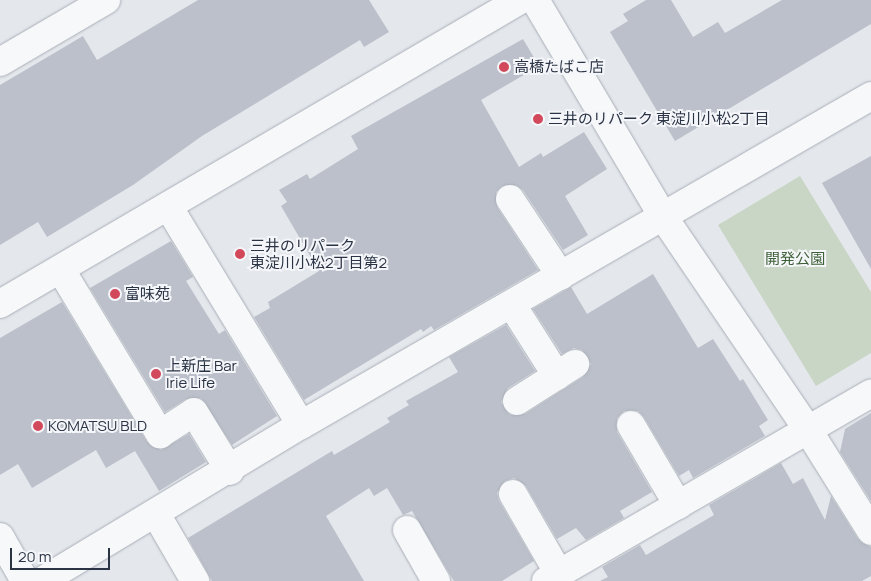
<!DOCTYPE html>
<meta charset="utf-8">
<style>
body{margin:0}
#map{position:relative;width:871px;height:581px;overflow:hidden;background:#e4e7ec;font-family:Manrope,"Noto Sans JP",sans-serif}
div>[style]{position:absolute}
[style*='--x']{left:calc(var(--x)*1px);top:calc(var(--y)*1px);width:calc(var(--w)*1px);rotate:calc(var(--a)*1deg)}
.green>*{inset:0;background:#c9d6c5}
.building>*{inset:0;background:#bbc0ca}
.roads{filter:drop-shadow(0 0 1px #a9aeb7) drop-shadow(0 0 1px #a9aeb7)}
.minor>*{height:28px;margin:-14px;padding:0 14px;transform-origin:14px;border-radius:14px;background:#f7f8fa}
.tertiary>*{height:28px;margin:-14px;padding:0 14px;transform-origin:14px;border-radius:14px;background:#f7f8fa}
.dots>*{width:14px;height:14px;translate:-50% -50%;box-sizing:border-box;border:2px solid #f4f6f9;border-radius:50%}
span{translate:-50% -50%;white-space:nowrap;text-align:center;line-height:1.15;-webkit-text-stroke:4px #f4f6f9;paint-order:stroke}
.poi-label{font-size:15px;color:#2b3445}
.left{translate:0 -50%;text-align:left}
.park-label{font-size:15px;color:#3f6138}
.scale{position:absolute;left:10px;top:548px;width:100px;height:22px;box-sizing:border-box;border:2px solid #2b3445;border-top:0;padding-left:6px;font-size:15px;line-height:18px;white-space:nowrap;color:#2b3445;-webkit-text-stroke:4px #f4f6f9;paint-order:stroke}
</style>
<div id="map">
<div class="green">
<i style="clip-path:polygon(800px 176px,871px 292px,871px 353px,816px 386px,718px 225px)"></i>
</div>
<div class="building">
<i style="clip-path:polygon(198px 0,369px 0,389px 32px,364px 47px,360px 40px,202px 136px,133px 185px,47px 237px,38px 222px,0 245px,0 85px,83px 36px,97px 60px)"></i>
<i style="clip-path:polygon(646px 0,671px 0,693px 37px,718px 22px,725px 33px,782px 0,871px 0,871px 24px,675px 141px,610px 32px,628px 21px,623px 14px)"></i>
<i style="clip-path:polygon(523px 39px,539px 66px,481px 100px,519px 167px,541px 153px,543px 157px,584px 132px,607px 169px,565px 196px,588px 235px,563px 250px,523px 190px,516px 185px,502px 186px,496px 192px,497px 207px,538px 270px,434px 330px,431px 326px,423px 332px,421px 329px,304px 400px,254px 317px,270px 308px,268px 302px,319px 271px,281px 206px,287px 202px,279px 190px,307px 174px,310px 179px,358px 149px,351px 136px)"></i>
<i style="clip-path:polygon(871px 156px,871px 269px,822px 183px)"></i>
<i style="clip-path:polygon(171px 241px,193px 277px,186px 281px,219px 334px,225px 330px,277px 416px,232px 445px,201px 398px,186px 399px,165px 412px,90px 288px)"></i>
<i style="clip-path:polygon(653px 274px,698px 348px,713px 339px,740px 381px,743px 379px,768px 420px,759px 426px,765px 436px,693px 478px,689px 470px,679px 476px,644px 417px,638px 411px,624px 411px,617px 418px,617px 432px,652px 492px,620px 511px,624px 518px,586px 540px,576px 528px,557px 539px,526px 486px,514px 478px,505px 481px,497px 493px,499px 501px,534px 561px,502px 581px,454px 581px,412px 511px,403px 515px,387px 488px,374px 496px,369px 488px,326px 516px,364px 581px,212px 581px,188px 538px,332px 451px,334px 455px,390px 422px,387px 418px,409px 405px,406px 401px,458px 372px,449px 357px,506px 325px,535px 371px,508px 388px,501px 402px,510px 415px,525px 414px,583px 377px,591px 364px,582px 350px,574px 348px,562px 354px,533px 309px,571px 287px,587px 314px)"></i>
<i style="clip-path:polygon(62px 302px,147px 442px,161px 450px,189px 434px,206px 462px,159px 491px,135px 451px,106px 468px,96px 450px,32px 488px,18px 464px,0 475px,0 338px)"></i>
<i style="clip-path:polygon(871px 413px,871px 501px,840px 452px,845px 429px)"></i>
<i style="clip-path:polygon(781px 463px,793px 484px,803px 478px,825px 520px,831px 496px,858px 539px,871px 547px,871px 576px,862px 581px,600px 581px,608px 577px,602px 567px,640px 545px,646px 555px,714px 515px,709px 505px)"></i>
</div>
<div class="roads">
<div class="minor">
<i style="--x:535;--y:0;--w:253;--a:59.4"></i>
<i style="--x:664;--y:218;--w:256;--a:55.8"></i>
<i style="--x:808;--y:430;--w:119;--a:58"></i>
<i style="--x:0;--y:62;--w:123;--a:-30.3"></i>
<i style="--x:510;--y:199;--w:92;--a:56.5"></i>
<i style="--x:168;--y:206;--w:256;--a:58.7"></i>
<i style="--x:61;--y:270;--w:192;--a:58.9"></i>
<i style="--x:160;--y:434;--w:40;--a:-32.9"></i>
<i style="--x:194;--y:412;--w:69;--a:58.6"></i>
<i style="--x:512;--y:305;--w:84;--a:57.6"></i>
<i style="--x:517;--y:401;--w:69;--a:-32.5"></i>
<i style="--x:631;--y:425;--w:93;--a:59.6"></i>
<i style="--x:513;--y:494;--w:92;--a:60.1"></i>
<i style="--x:156;--y:514;--w:78;--a:59.8"></i>
<i style="--x:407;--y:530;--w:59;--a:60.4"></i>
<i style="--x:42;--y:581;--w:302;--a:-31.1"></i>
<i style="--x:301;--y:425;--w:658;--a:-29.99"></i>
<i style="--x:546;--y:581;--w:375;--a:-30"></i>
</div>
<div class="tertiary">
<i style="--x:0;--y:304;--w:602;--a:-30.31"></i>
<i style="--x:0;--y:537;--w:51;--a:60.4"></i>
</div>
</div>
<div class="dots">
<i style="left:504px;top:67px;background:#d1495b"></i>
<i style="left:538px;top:119px;background:#d1495b"></i>
<i style="left:240px;top:254px;background:#d1495b"></i>
<i style="left:115px;top:294px;background:#d1495b"></i>
<i style="left:156px;top:374px;background:#d1495b"></i>
<i style="left:38px;top:426px;background:#d1495b"></i>
</div>
<div class="poi-label">
<span class="left" style="left:514px;top:67px">高橋たばこ店</span>
<span class="left" style="left:548px;top:119px">三井のリパーク 東淀川小松2丁目</span>
<span class="left" style="left:250px;top:254px">三井のリパーク<br>東淀川小松2丁目第2</span>
<span class="left" style="left:125px;top:294px">富味苑</span>
<span class="left" style="left:166px;top:374px">上新庄 Bar<br>Irie Life</span>
<span class="left" style="left:48px;top:426px">KOMATSU BLD</span>
</div>
<div class="park-label">
<span style="left:795px;top:259px">開発公園</span>
</div>
<div class="scale">20 m</div>
</div>
